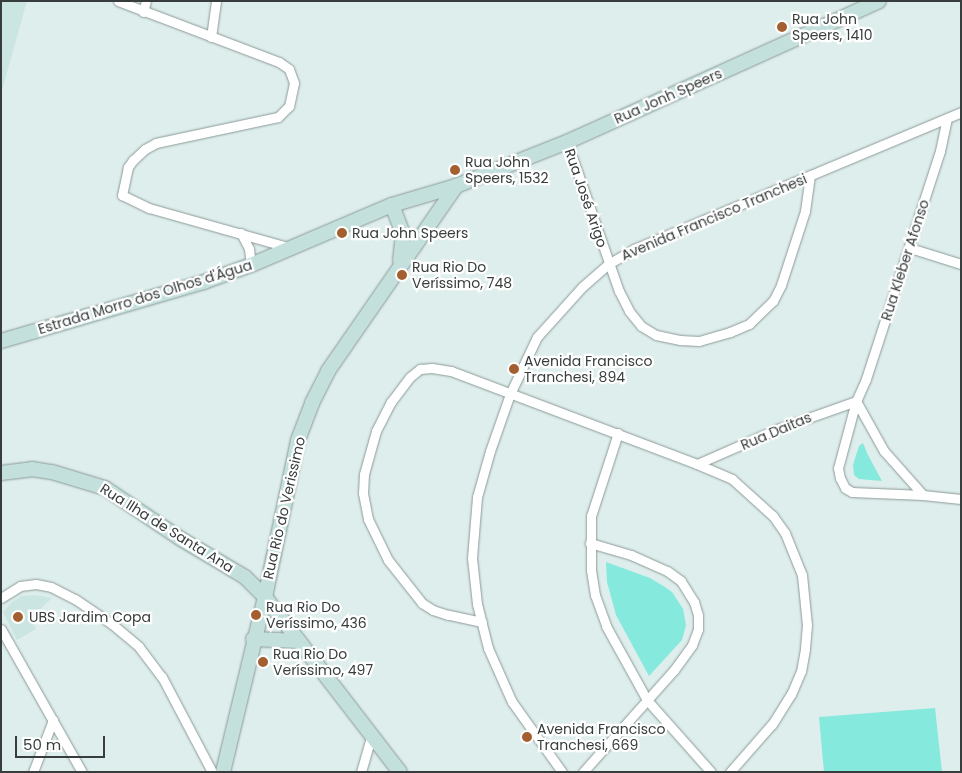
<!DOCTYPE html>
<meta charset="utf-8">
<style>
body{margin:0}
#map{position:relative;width:962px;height:773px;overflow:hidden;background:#deeeec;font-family:Poppins,sans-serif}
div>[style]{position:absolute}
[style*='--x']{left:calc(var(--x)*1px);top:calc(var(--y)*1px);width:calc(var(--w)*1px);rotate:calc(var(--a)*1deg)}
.built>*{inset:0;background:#cbe6e2}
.green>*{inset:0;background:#85e9dd}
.roads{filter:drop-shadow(0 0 1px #8b9a98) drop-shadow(0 0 1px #8b9a98)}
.street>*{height:9px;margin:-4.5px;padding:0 4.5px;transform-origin:4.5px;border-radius:4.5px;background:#fff}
.secondary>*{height:14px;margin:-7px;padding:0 7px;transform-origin:7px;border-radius:7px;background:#c3e0dd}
.dots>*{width:14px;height:14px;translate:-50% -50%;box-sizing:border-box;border:2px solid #fff;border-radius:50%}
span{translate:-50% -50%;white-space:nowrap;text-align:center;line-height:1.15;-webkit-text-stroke:4.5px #fff;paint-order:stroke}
.poi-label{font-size:14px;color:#373d3c}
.left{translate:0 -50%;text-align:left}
.street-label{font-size:14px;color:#373d3c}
.frame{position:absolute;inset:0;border:2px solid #373d3c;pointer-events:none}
.scale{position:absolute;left:15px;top:736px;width:90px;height:22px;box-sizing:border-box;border:2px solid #373d3c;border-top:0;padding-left:6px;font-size:15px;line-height:18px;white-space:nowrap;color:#373d3c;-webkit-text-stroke:4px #fff;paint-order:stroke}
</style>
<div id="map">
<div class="built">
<i style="clip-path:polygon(1px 1px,27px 1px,1px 94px)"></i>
<i style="clip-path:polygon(35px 595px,52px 598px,30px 619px,36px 629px,17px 640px,3px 612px,13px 601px,22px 596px)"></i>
</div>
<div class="green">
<i style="clip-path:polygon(863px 443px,868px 455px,882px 481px,859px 479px,854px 475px,853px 465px,859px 446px)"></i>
<i style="clip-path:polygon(606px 562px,650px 578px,665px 587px,672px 592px,683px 609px,686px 625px,682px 640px,649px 676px,616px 615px,607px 582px)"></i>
<i style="clip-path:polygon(935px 708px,942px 772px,824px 772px,819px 717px)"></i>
</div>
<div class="roads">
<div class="street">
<i style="--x:118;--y:1;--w:172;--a:20.8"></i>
<i style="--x:279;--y:62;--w:12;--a:35"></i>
<i style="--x:289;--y:69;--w:15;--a:70"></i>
<i style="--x:294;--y:83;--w:24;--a:102"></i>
<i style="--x:289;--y:106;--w:16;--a:135"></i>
<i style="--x:278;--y:117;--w:125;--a:168"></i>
<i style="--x:156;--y:143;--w:13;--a:151"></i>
<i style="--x:145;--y:149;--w:16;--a:137"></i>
<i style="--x:133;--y:160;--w:9;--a:126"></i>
<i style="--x:128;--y:167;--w:29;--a:102"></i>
<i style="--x:122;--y:195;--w:30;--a:26"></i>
<i style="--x:149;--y:208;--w:148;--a:15.7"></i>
<i style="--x:143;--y:12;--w:11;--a:-75"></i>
<i style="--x:211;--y:37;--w:36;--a:-82"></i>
<i style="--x:947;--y:118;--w:34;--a:102"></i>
<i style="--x:940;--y:151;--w:240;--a:108"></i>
<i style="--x:866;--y:379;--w:24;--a:114"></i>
<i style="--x:856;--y:401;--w:69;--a:105"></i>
<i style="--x:838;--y:468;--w:10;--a:79"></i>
<i style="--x:840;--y:478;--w:11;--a:63"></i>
<i style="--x:845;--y:488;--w:8;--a:30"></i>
<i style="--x:852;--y:492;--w:71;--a:2.4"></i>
<i style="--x:923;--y:495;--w:38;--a:6"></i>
<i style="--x:567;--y:142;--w:158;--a:70.8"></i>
<i style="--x:619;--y:291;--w:22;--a:63"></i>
<i style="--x:629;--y:311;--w:19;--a:51"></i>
<i style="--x:641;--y:326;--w:17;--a:31"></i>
<i style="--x:656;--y:335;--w:25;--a:12"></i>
<i style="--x:680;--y:340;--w:19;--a:3"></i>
<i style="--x:699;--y:341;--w:32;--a:-16"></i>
<i style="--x:730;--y:332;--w:21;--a:-23"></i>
<i style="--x:749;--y:324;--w:33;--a:-44"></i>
<i style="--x:773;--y:301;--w:18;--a:-63"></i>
<i style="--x:781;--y:285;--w:78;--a:-72"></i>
<i style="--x:805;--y:211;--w:36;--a:-82"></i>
<i style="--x:241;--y:233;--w:18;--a:63"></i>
<i style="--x:249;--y:249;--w:16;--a:83"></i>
<i style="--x:910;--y:248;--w:53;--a:17.4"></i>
<i style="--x:856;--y:401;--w:57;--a:60.8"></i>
<i style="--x:884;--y:451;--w:59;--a:48.4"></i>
<i style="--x:618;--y:433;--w:87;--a:108"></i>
<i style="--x:591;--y:516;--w:54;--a:90"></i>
<i style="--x:591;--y:570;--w:25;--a:81"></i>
<i style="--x:595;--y:595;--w:33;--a:70"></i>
<i style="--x:606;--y:626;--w:85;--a:61"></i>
<i style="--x:647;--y:700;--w:96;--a:48.4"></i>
<i style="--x:697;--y:464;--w:87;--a:-23.6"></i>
<i style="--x:777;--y:429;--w:84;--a:-19.5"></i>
<i style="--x:1;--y:598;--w:22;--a:-32"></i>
<i style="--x:20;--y:586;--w:16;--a:-7"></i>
<i style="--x:36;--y:584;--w:15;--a:11"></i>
<i style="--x:51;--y:587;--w:27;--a:27"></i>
<i style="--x:75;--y:599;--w:45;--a:34"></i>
<i style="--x:112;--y:624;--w:35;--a:40"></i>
<i style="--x:139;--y:647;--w:38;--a:53"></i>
<i style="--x:162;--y:677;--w:107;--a:62.2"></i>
<i style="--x:482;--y:622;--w:35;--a:-168"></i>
<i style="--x:448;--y:615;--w:16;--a:-162"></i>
<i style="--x:433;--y:610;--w:13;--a:-148"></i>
<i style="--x:422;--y:603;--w:55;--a:-128.3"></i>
<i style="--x:388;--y:560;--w:46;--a:-116"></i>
<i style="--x:368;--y:519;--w:26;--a:-101"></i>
<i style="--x:363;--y:493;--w:19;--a:-87"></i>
<i style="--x:364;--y:474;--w:45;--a:-74.4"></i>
<i style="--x:376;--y:431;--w:33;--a:-63"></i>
<i style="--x:391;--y:402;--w:31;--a:-53"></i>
<i style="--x:410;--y:377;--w:13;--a:-39"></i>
<i style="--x:420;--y:369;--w:12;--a:-5"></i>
<i style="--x:432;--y:368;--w:19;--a:9"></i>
<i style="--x:451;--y:371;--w:263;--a:20.7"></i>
<i style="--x:697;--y:464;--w:38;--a:23"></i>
<i style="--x:732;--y:479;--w:55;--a:42.1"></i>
<i style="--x:773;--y:516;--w:21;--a:55"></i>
<i style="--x:785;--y:533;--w:45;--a:68"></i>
<i style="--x:802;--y:575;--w:50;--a:84.3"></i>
<i style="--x:807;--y:625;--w:24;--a:95"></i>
<i style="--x:805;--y:649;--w:22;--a:100"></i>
<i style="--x:801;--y:671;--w:25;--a:113"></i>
<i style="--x:791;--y:694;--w:36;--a:122"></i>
<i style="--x:772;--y:724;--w:64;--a:131.2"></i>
<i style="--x:1;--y:629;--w:164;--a:60.5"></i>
<i style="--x:33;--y:772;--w:56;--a:-69"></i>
<i style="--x:361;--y:772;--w:40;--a:-74"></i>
<i style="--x:562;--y:772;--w:86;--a:-125.5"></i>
<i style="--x:512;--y:702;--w:59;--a:-114"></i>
<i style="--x:488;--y:648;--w:45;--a:-104"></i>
<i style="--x:477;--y:604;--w:46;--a:-96.2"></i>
<i style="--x:472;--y:558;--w:61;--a:-85.3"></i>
<i style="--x:477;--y:497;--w:48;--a:-74.2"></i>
<i style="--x:490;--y:451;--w:60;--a:-70.7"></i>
<i style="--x:510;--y:394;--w:63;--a:-64.7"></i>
<i style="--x:537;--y:337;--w:67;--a:-48"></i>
<i style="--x:582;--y:287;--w:37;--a:-41"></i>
<i style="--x:610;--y:263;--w:28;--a:-30"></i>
<i style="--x:634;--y:249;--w:355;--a:-22.7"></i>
<i style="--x:583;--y:772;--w:137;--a:-48.3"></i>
<i style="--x:674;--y:670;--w:31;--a:-54"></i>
<i style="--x:692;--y:645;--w:17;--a:-69"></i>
<i style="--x:698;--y:629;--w:14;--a:-90"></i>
<i style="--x:698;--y:615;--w:14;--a:-107"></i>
<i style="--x:694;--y:602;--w:25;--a:-122"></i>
<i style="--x:681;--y:581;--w:17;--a:-144"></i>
<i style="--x:667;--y:571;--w:39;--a:-156"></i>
<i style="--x:631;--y:555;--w:43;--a:-163.7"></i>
</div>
<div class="secondary">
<i style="--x:392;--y:205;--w:30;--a:69"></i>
<i style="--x:403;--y:233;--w:28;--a:96"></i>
<i style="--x:1;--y:341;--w:211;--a:-16.2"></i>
<i style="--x:204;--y:282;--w:50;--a:-19.9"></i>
<i style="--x:251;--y:265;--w:153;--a:-23.1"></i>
<i style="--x:392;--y:205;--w:67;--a:-16.5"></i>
<i style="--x:456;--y:186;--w:119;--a:-21.6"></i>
<i style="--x:567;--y:142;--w:342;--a:-24.3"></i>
<i style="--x:1;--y:473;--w:31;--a:-7"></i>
<i style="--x:32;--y:469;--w:20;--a:9"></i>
<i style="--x:52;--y:472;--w:55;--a:16.8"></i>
<i style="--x:105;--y:488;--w:92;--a:33.9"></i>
<i style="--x:181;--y:539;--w:74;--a:30.7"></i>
<i style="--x:245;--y:577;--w:28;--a:45"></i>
<i style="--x:265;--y:597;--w:221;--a:52.4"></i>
<i style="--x:253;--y:639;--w:46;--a:2.5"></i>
<i style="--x:223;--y:772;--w:180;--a:-76.5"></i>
<i style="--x:265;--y:597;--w:160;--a:-78.1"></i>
<i style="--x:298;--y:440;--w:40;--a:-69"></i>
<i style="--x:312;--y:403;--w:36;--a:-63"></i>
<i style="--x:328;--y:371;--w:225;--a:-55.3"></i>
</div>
</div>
<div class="dots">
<i style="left:782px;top:27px;background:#a35f2f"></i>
<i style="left:455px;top:170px;background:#a35f2f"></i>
<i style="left:342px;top:233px;background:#a35f2f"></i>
<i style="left:402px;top:275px;background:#a35f2f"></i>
<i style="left:514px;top:369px;background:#a35f2f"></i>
<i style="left:256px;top:615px;background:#a35f2f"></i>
<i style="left:18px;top:617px;background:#a35f2f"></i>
<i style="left:263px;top:662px;background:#a35f2f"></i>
<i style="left:527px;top:737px;background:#a35f2f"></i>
</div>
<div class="poi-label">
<span class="left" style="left:792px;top:27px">Rua John<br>Speers, 1410</span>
<span class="left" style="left:465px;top:170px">Rua John<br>Speers, 1532</span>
<span class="left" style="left:352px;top:233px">Rua John Speers</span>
<span class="left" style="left:412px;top:275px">Rua Rio Do<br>Veríssimo, 748</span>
<span class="left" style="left:524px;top:369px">Avenida Francisco<br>Tranchesi, 894</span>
<span class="left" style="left:266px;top:615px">Rua Rio Do<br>Veríssimo, 436</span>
<span class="left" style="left:29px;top:617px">UBS Jardim Copa</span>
<span class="left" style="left:273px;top:662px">Rua Rio Do<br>Veríssimo, 497</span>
<span class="left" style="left:537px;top:737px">Avenida Francisco<br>Tranchesi, 669</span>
</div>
<div class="street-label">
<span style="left:668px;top:96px;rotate:-24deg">Rua Jonh Speers</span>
<span style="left:586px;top:198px;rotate:71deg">Rua José Arigo</span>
<span style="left:714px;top:217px;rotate:-23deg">Avenida Francisco Tranchesi</span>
<span style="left:905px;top:260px;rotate:-72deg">Rua Kleber Afonso</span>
<span style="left:145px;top:297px;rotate:-17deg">Estrada Morro dos Olhos d'Água</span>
<span style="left:776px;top:431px;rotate:-23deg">Rua Daitas</span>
<span style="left:284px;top:508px;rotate:-77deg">Rua Rio do Verissimo</span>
<span style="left:167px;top:528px;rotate:32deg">Rua Ilha de Santa Ana</span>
</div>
<div class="frame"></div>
<div class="scale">50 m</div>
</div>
